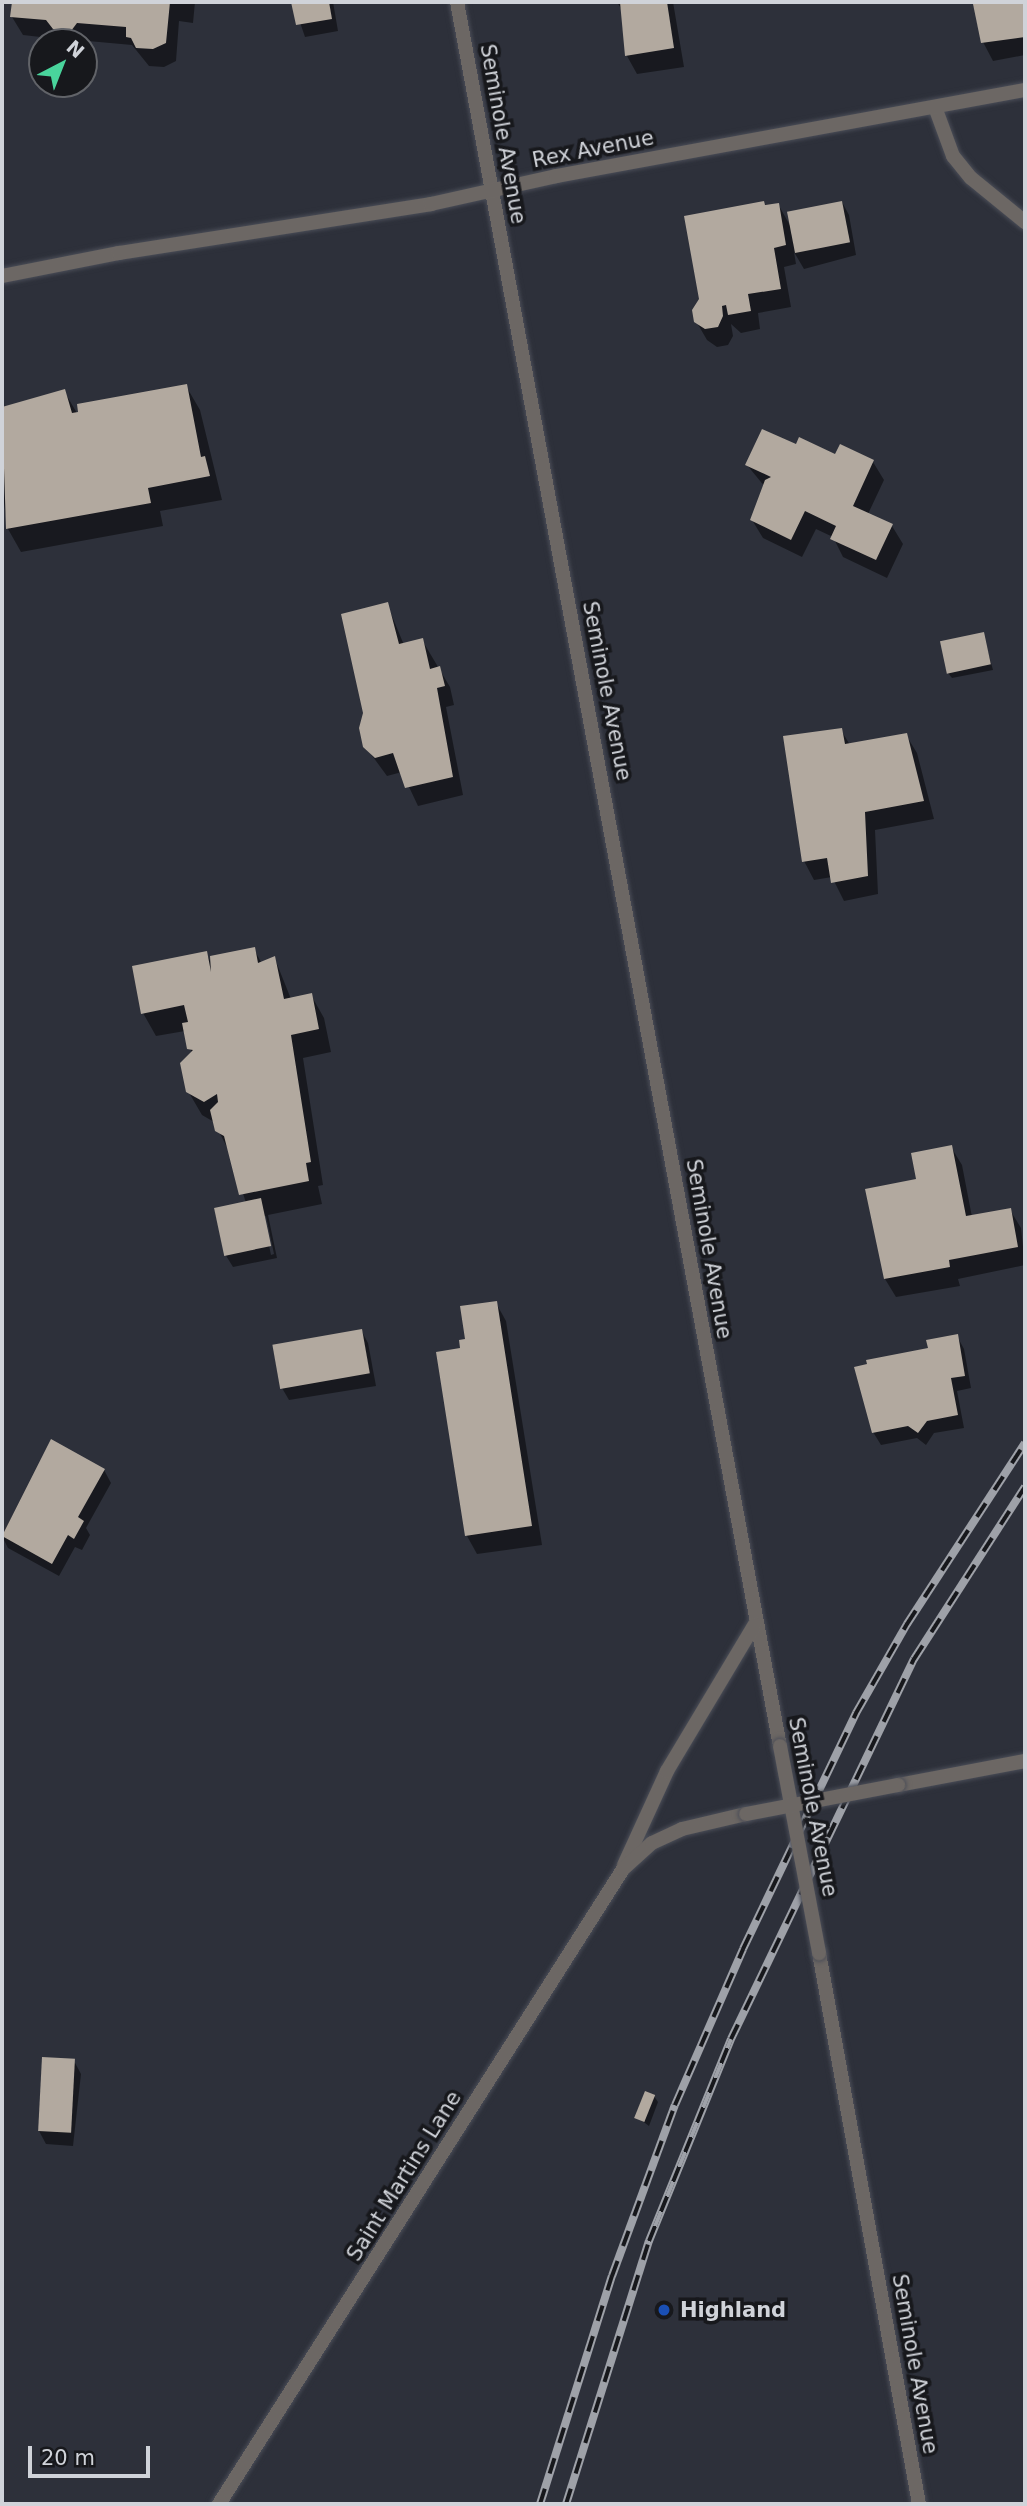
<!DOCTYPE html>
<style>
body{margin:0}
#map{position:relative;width:1027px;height:2506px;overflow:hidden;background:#2d303a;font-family:"DejaVu Sans",sans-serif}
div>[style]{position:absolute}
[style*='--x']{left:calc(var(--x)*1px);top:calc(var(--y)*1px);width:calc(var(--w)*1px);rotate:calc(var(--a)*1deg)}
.shadow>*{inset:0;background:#0007}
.building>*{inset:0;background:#b2a99f;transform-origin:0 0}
.roads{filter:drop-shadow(0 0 2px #4a4d57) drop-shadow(0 0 2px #4a4d57)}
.minor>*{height:14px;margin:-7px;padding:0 7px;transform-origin:7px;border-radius:7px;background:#6c6764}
.rail>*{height:8px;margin-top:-4px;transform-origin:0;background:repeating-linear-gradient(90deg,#17181c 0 16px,#9ea1a8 0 32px);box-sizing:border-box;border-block:2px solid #9ea1a8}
.bridges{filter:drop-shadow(0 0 2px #4a4d57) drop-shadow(0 0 2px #4a4d57)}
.minor-bridge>*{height:14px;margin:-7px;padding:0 7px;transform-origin:7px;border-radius:7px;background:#6c6764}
.dots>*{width:19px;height:19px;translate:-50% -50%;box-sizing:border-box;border:4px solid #17181c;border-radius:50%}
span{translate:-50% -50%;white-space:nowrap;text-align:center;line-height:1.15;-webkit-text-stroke:7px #17181c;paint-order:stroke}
.street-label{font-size:21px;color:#d0d3d9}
.poi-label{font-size:21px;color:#d0d3d9;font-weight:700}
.left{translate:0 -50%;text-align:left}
.frame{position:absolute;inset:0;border:4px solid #d0d3d9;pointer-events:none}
.north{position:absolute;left:28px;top:28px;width:70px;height:70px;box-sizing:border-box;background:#17181c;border:2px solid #616368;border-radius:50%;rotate:42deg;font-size:19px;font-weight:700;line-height:28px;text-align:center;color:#d0d3d9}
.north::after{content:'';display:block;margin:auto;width:24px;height:32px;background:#49d49c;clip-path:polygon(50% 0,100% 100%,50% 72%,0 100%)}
.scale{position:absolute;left:28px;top:2446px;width:122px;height:32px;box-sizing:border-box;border:4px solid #d0d3d9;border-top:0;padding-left:9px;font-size:21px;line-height:24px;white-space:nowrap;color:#d0d3d9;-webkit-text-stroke:5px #17181c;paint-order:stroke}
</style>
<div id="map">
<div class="shadow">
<i style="clip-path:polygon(13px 2px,195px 2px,193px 23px,179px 21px,176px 61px,164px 67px,149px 66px,132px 45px,88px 41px,84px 47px,84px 42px,23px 35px,12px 17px)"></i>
<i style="clip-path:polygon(293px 2px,333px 2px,338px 31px,305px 37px)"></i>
<i style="clip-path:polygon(617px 2px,673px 2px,684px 67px,637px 74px,627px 56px,623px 12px)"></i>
<i style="clip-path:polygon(991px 2px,1025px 2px,1025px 55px,993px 61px,983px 42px,975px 5px)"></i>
<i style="clip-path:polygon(842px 202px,849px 215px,856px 255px,804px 269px,794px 252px,796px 264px,784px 267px,791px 307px,758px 313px,760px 329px,741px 333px,731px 324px,733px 336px,728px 345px,717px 347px,707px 340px,696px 321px,700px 300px,740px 206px,778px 204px,792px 229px)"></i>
<i style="clip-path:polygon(186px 386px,200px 410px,222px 500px,160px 511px,163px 526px,21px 552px,8px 529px,2px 490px,2px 408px,64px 391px,81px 420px)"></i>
<i style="clip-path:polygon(796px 447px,873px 462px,884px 480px,868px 514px,892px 526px,903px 544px,887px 578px,843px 557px,833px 537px,816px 529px,802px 557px,763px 538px,752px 520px,765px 487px,747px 465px)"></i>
<i style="clip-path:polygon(387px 604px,404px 645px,422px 640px,450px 687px,454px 705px,446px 707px,463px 795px,418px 806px,402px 772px,387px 776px,365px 746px)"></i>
<i style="clip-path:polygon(983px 634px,993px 670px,952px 678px,948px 673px)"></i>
<i style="clip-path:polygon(841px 730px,850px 745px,906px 735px,917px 753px,934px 819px,875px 830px,878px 894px,844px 901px,832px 877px,814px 880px,804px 861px)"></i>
<i style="clip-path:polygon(evenodd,254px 949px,262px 964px,275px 959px,291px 999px,311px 995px,324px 1018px,331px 1052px,303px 1058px,323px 1185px,318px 1186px,322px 1204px,268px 1215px,277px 1258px,233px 1267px,225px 1254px,246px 1203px,231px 1155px,214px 1122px,202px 1115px,188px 1091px,192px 1054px,185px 1031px,156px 1036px,143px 1013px,206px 953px,212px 964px,254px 949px,263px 1216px,266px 1216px,274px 1254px,271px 1255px,263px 1216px)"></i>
<i style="clip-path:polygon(951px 1147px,962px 1165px,972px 1217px,1010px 1210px,1021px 1228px,1025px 1265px,958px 1279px,960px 1286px,896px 1297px,885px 1279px,867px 1190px,919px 1180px)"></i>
<i style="clip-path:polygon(496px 1303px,506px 1321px,542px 1545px,477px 1554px,467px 1536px,462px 1349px)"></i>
<i style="clip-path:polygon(361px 1330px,368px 1343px,376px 1386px,289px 1400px,282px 1388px,274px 1345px)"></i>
<i style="clip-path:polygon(957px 1336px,964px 1349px,971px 1388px,957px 1391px,964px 1428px,934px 1433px,926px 1445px,917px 1438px,881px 1445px,873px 1432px,930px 1349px)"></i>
<i style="clip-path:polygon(52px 1441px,104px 1470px,111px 1483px,86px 1528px,90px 1535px,82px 1550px,75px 1547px,59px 1576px,8px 1548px,2px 1536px)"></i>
<i style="clip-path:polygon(74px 2061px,81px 2074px,73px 2146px,46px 2144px,39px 2131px)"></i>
<i style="clip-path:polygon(654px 2096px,658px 2102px,649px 2126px,637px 2117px)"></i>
</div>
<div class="building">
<i style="clip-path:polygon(12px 2px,170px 2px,166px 43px,153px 49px,136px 48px,131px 38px,126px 37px,126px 27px,77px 23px,71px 31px,53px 29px,46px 20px,10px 17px)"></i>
<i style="clip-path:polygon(291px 2px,329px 2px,332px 19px,296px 25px)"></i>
<i style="clip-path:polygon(620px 2px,667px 2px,674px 48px,625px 56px)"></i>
<i style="clip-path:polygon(1025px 2px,1025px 37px,981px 43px,973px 4px)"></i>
<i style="clip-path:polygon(764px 201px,765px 205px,779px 203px,786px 245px,774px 248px,781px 289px,748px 294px,751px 311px,728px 315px,726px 305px,722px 306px,723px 316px,718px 327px,705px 329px,694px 322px,692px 310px,699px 299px,684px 216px)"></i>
<i style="left:842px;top:201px;width:42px;height:56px;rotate:79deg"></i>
<i style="clip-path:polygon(187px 384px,201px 457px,205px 456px,210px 476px,148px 488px,151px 503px,6px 529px,2px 407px,65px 389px,72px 413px,78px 412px,77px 404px)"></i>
<i style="clip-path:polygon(762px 429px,796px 444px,799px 437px,835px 454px,840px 444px,874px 460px,853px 506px,893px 524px,876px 560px,830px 539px,836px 526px,805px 511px,791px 540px,750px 520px,765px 480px,771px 477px,745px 465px)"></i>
<i style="clip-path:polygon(388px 602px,399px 644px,423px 638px,430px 669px,440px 666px,445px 686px,437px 688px,453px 777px,405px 788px,393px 753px,375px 758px,363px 747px,359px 728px,363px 713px,341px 614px)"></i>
<i style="left:984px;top:632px;width:33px;height:45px;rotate:78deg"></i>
<i style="clip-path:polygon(842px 728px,845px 744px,907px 733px,924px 801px,865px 812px,868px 876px,831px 883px,827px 858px,802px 862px,783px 736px)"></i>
<i style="clip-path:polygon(255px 947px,258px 963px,275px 956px,284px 999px,312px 993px,319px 1029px,291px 1035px,311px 1162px,306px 1163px,309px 1181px,239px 1195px,224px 1136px,215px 1131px,210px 1110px,218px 1102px,217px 1094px,204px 1102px,186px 1092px,180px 1063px,193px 1050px,187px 1049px,182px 1023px,188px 1022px,184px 1005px,141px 1014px,132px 966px,207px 951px,211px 972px,210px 956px)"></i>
<i style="clip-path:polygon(952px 1145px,966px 1216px,1011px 1208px,1018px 1247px,949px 1260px,950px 1267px,884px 1279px,865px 1189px,916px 1179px,911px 1153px)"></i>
<i style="left:261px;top:1198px;width:49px;height:48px;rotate:78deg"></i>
<i style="clip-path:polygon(497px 1301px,532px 1526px,465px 1536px,436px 1352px,460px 1348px,459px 1340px,465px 1339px,460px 1306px)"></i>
<i style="left:362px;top:1329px;width:45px;height:91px;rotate:80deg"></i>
<i style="clip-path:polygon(958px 1334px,965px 1376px,951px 1378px,958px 1415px,927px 1421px,918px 1433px,908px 1426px,872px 1433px,854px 1367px,867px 1364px,866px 1360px,928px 1348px,926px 1340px)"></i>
<i style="clip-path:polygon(51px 1439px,105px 1469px,78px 1517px,84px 1521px,74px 1539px,68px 1535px,52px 1564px,2px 1536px)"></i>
<i style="left:42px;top:2057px;width:33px;height:74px;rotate:3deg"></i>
<i style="left:645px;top:2091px;width:11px;height:29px;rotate:22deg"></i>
</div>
<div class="roads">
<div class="minor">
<i style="--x:457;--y:2;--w:1774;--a:79.51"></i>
<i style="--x:935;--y:107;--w:52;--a:69.8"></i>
<i style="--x:953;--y:156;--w:28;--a:51"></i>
<i style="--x:971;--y:178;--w:70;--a:39.2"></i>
<i style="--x:2;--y:276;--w:119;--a:-11.1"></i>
<i style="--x:119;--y:253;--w:316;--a:-8.9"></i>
<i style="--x:431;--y:204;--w:128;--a:-12.6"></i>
<i style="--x:556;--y:176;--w:477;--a:-10.4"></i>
<i style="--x:898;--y:1785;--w:129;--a:-10.7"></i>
<i style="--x:624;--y:1865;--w:103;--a:-65.4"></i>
<i style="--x:667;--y:1771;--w:171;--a:-59.1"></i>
<i style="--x:819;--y:1953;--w:560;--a:79.71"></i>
<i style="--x:219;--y:2504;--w:753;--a:-57.53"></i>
<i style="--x:623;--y:1869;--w:39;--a:-42"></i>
<i style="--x:652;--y:1843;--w:33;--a:-25"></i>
<i style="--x:682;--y:1829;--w:66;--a:-13.2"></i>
</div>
</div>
<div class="rail">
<i style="--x:540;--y:2504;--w:239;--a:-72.5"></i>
<i style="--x:612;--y:2276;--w:182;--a:-69.8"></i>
<i style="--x:675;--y:2105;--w:170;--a:-66.4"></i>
<i style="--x:743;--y:1949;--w:262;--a:-64.4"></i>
<i style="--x:856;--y:1713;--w:103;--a:-60.2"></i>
<i style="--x:907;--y:1624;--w:216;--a:-56.9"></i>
<i style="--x:566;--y:2504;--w:276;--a:-72.5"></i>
<i style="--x:649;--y:2241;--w:218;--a:-67.9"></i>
<i style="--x:731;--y:2039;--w:422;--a:-64.3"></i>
<i style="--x:914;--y:1659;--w:205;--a:-57.2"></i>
</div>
<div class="bridges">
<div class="minor-bridge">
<i style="--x:780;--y:1746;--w:211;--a:79.3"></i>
<i style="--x:746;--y:1814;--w:155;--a:-10.8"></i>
</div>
</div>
<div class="dots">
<i style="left:664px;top:2310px;background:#1a4fb4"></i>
</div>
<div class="street-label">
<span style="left:503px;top:134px;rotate:80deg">Seminole Avenue</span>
<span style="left:593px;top:149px;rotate:-11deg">Rex Avenue</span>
<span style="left:607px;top:691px;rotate:79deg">Seminole Avenue</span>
<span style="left:709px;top:1249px;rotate:80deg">Seminole Avenue</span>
<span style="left:813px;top:1807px;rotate:79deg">Seminole Avenue</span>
<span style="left:404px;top:2176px;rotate:-58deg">Saint Martins Lane</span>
<span style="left:915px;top:2364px;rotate:80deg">Seminole Avenue</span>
</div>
<div class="poi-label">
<span class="left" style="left:680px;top:2310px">Highland</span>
</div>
<div class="frame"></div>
<div class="north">N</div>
<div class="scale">20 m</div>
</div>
